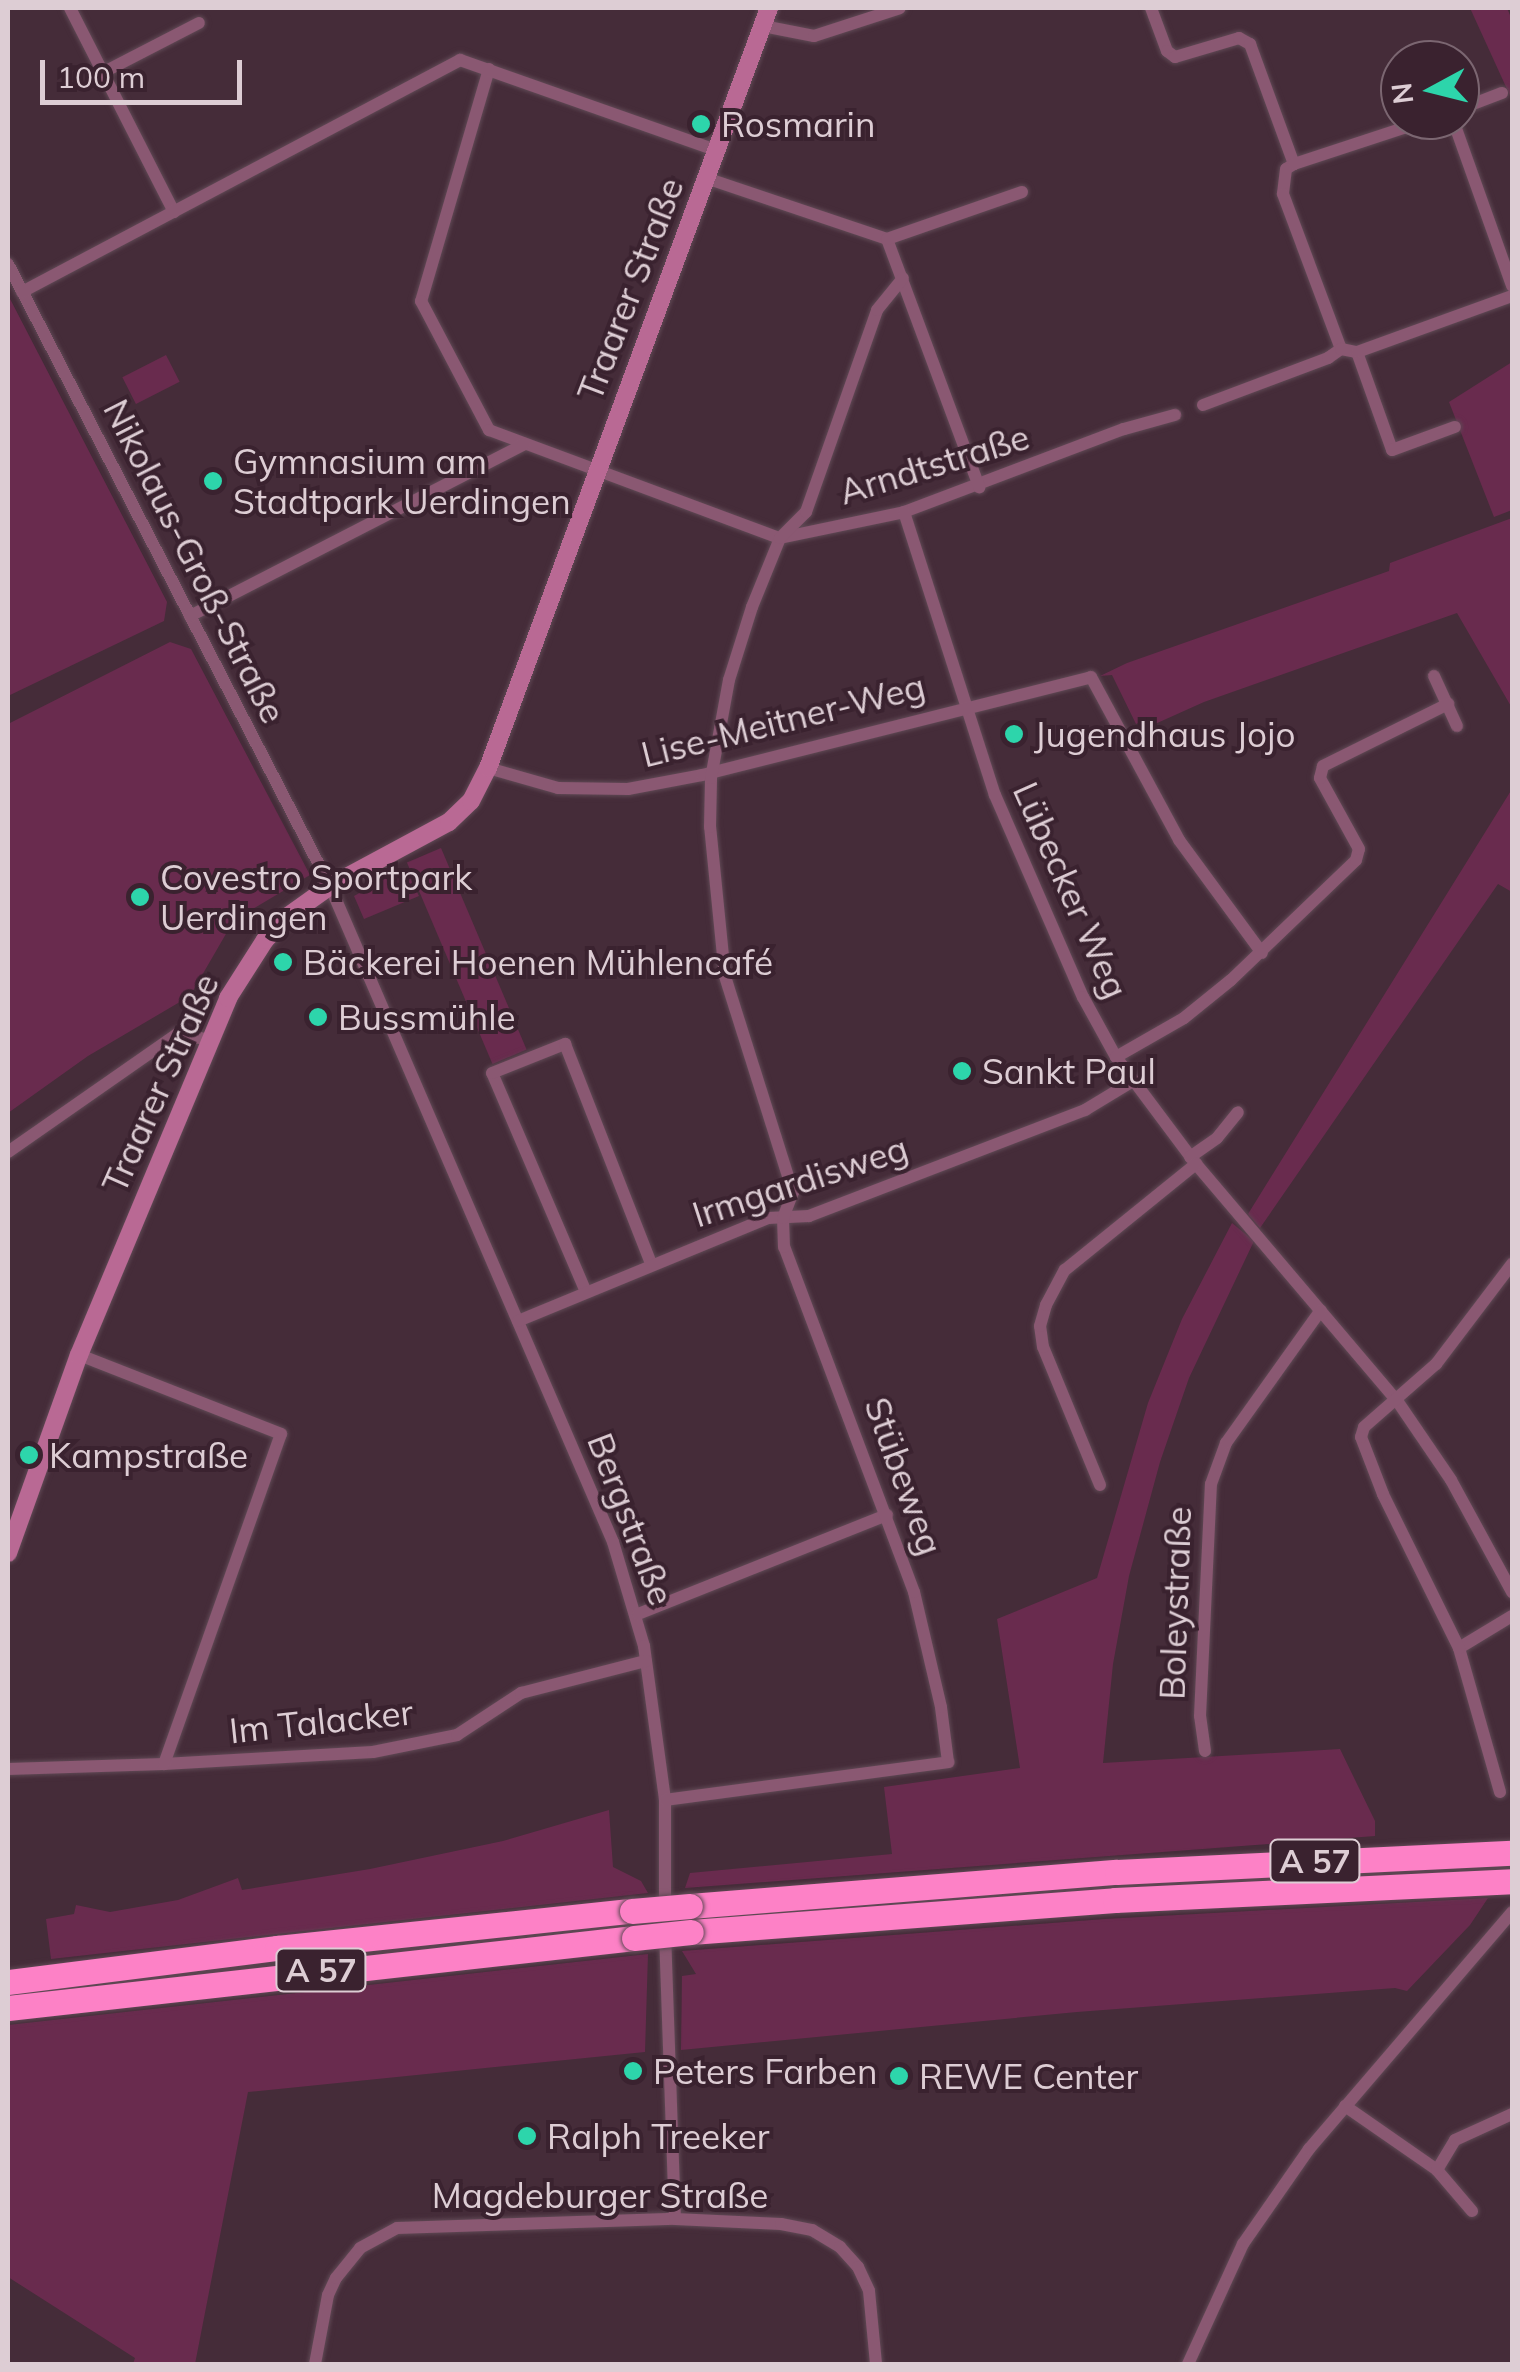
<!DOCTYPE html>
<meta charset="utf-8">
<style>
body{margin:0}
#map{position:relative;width:1520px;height:2372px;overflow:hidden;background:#452c39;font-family:Mulish,sans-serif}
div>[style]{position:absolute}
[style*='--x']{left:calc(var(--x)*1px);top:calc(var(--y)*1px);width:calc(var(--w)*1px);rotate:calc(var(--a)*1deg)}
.green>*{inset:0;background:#692b4e;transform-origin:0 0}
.roads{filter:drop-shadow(0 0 2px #604955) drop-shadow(0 0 2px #604955)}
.street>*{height:12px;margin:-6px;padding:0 6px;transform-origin:6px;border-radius:6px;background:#8a5872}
.secondary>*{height:18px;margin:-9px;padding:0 9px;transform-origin:9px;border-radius:9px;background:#b96994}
.highway>*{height:25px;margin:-12.5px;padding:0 12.5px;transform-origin:12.5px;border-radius:12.5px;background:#fd81c6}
.bridges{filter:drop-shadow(0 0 2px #604955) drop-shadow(0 0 2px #604955)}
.highway-bridge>*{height:25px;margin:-12.5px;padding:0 12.5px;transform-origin:12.5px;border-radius:12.5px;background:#fd81c6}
.dots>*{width:28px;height:28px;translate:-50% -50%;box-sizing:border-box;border:5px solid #3a222f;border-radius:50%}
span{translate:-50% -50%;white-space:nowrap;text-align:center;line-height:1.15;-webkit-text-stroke:8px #3a222f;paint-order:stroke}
.shield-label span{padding:2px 8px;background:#3a222f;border:2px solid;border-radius:8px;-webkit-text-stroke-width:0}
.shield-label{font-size:32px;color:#ddcdd4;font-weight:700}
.poi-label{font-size:35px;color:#ddcdd4}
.left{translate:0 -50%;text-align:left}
.street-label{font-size:35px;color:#ddcdd4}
.frame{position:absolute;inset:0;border:10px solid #ddcdd4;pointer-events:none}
.north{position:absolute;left:1380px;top:40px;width:100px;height:100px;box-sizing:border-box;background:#3a222f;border:2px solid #7b6671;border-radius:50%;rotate:263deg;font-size:28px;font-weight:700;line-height:40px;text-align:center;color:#ddcdd4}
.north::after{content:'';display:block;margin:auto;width:35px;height:45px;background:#2dd5ab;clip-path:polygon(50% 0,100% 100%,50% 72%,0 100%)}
.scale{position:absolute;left:40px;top:60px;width:202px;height:45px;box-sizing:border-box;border:5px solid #ddcdd4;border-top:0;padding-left:12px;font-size:30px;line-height:35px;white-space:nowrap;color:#ddcdd4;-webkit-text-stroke:8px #3a222f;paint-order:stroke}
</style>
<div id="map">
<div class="green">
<i style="clip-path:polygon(1470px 8px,1507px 8px,1512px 20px,1512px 100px)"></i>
<i style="clip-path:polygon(8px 295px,167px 602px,164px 621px,8px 696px)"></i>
<i style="left:166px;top:355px;width:30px;height:49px;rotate:63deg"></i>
<i style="clip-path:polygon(1512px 362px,1512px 510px,1494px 517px,1449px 402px)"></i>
<i style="clip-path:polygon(1512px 518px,1512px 708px,1457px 613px,1204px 702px,1155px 724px,1152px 717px,1136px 724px,1112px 675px,1100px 676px,1127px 663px,1389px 571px,1390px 563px)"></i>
<i style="clip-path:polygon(170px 642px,191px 649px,310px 875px,234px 920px,190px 996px,88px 1056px,8px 1113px,8px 724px)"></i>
<i style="clip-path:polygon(1512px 789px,1512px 892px,1498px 884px,1260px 1228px,1248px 1214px)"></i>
<i style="left:441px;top:848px;width:219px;height:37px;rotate:67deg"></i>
<i style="clip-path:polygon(405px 868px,419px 896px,364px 919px,354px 896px)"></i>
<i style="clip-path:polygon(1232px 1223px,1254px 1241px,1189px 1378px,1160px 1462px,1129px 1576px,1113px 1664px,1103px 1763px,1340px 1749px,1375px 1821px,1375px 1836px,685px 1888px,690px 1873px,892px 1854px,884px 1787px,1020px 1768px,997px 1619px,1097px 1578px,1148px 1403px,1182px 1319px)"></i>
<i style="clip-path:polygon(609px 1810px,613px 1867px,641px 1881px,648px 1893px,51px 1959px,46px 1919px,74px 1914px,76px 1905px,110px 1912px,178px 1900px,238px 1878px,242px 1890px,370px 1869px,503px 1841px)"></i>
<i style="clip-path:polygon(1488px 1898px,1470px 1925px,1407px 1991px,1395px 1988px,1077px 2012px,681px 2050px,682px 1976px,696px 1974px,682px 1951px,1105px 1919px)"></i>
<i style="clip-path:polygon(648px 1954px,645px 2052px,248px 2092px,195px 2364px,133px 2364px,135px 2358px,8px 2277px,8px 2025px)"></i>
</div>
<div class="roads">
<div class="street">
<i style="--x:70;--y:8;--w:229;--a:63"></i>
<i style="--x:1151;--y:8;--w:46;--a:69.6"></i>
<i style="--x:1167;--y:51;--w:10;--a:37"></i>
<i style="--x:1175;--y:57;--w:67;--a:-16.5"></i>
<i style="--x:1239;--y:38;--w:13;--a:29"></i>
<i style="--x:1250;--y:44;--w:128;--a:69.9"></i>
<i style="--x:1294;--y:164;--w:9;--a:148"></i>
<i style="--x:1286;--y:169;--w:25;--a:97"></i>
<i style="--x:1283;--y:194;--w:165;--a:69.5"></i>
<i style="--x:763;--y:26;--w:52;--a:11.1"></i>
<i style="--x:814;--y:36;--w:90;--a:-18"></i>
<i style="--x:489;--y:69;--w:242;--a:106.3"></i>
<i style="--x:421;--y:301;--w:146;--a:62.2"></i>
<i style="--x:489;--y:430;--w:310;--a:20.4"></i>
<i style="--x:780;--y:538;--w:127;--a:-11.8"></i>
<i style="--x:904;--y:512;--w:235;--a:-20.7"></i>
<i style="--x:1124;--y:429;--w:53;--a:-15.4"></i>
<i style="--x:102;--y:73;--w:109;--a:-27.3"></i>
<i style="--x:1460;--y:109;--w:45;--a:-20.9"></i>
<i style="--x:1453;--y:120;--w:176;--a:70.4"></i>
<i style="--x:1294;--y:164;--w:141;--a:-18.2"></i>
<i style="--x:706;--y:178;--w:191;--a:18.6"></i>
<i style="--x:887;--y:239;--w:265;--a:69.6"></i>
<i style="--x:887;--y:239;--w:143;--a:-19.2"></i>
<i style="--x:8;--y:264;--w:700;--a:62.63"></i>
<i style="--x:330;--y:886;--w:714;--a:66.66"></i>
<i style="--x:613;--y:1542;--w:109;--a:73.4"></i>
<i style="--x:644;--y:1646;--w:155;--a:82.2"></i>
<i style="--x:665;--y:1800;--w:113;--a:90"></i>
<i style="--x:22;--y:292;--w:496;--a:-27.9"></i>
<i style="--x:460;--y:60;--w:271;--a:19.4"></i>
<i style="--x:1357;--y:352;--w:104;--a:70.3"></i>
<i style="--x:1392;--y:450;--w:67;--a:-20.1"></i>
<i style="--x:1203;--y:405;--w:134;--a:-20.6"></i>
<i style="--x:1328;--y:358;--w:16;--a:-35"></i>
<i style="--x:1341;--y:349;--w:16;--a:11"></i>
<i style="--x:1357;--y:352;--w:165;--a:-19.9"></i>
<i style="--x:904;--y:512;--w:297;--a:72.2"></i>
<i style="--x:995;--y:795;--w:220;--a:66.5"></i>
<i style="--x:1083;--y:997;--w:68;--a:61.2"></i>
<i style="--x:1116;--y:1057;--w:134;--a:53.2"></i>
<i style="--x:1196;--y:1164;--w:312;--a:49.7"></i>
<i style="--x:1398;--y:1402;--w:94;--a:55.8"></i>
<i style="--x:1451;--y:1480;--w:128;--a:61.4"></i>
<i style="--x:190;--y:616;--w:376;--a:-27.2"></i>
<i style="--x:1434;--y:676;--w:55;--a:65.3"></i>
<i style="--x:488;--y:768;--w:73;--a:15.9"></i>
<i style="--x:558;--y:788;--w:70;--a:0.8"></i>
<i style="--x:628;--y:789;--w:75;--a:-10.7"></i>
<i style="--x:702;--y:775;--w:401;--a:-14.1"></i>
<i style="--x:1091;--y:677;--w:185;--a:61.6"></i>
<i style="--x:1179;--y:840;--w:140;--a:53.7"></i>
<i style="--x:1116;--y:1057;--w:78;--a:-29.8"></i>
<i style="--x:1184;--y:1018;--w:60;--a:-39"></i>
<i style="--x:1231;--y:980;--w:173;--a:-43.8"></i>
<i style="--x:1356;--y:860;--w:11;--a:-75"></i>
<i style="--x:1359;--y:849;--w:81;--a:-118.8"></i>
<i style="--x:1320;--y:778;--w:12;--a:-76"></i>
<i style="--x:1323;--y:766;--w:140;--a:-26.4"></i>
<i style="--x:8;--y:1152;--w:206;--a:-34.9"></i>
<i style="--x:177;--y:1034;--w:34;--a:10"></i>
<i style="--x:1190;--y:1157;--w:33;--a:-35"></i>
<i style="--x:1217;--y:1138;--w:33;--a:-51"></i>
<i style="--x:586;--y:1292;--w:238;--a:-113.2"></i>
<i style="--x:492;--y:1073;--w:79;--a:-21.7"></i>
<i style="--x:565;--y:1044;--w:236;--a:68.6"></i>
<i style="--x:518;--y:1321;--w:270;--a:-22.4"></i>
<i style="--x:768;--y:1218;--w:41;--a:-2.8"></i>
<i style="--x:809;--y:1216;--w:296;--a:-21"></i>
<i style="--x:1085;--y:1110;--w:56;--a:-31.1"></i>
<i style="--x:1100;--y:1485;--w:149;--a:-112.4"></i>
<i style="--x:1043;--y:1347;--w:21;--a:-98"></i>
<i style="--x:1040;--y:1326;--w:22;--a:-74"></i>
<i style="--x:1046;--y:1305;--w:40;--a:-62"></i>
<i style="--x:1065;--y:1270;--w:169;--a:-39"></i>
<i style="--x:638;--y:1614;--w:268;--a:-21.7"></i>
<i style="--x:1459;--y:1648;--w:62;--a:-31.1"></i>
<i style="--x:1205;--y:1751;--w:35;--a:-98"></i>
<i style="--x:1200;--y:1716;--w:232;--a:-87.3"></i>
<i style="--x:1211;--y:1484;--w:44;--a:-69.9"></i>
<i style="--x:1226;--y:1443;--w:163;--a:-54.5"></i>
<i style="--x:164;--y:1764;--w:209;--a:-3.3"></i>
<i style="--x:373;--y:1752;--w:86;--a:-11.4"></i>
<i style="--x:457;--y:1735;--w:77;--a:-33.3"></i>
<i style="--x:521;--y:1693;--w:129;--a:-14.4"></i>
<i style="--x:8;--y:1769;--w:156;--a:-1.8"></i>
<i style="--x:164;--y:1764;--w:350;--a:-70.5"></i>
<i style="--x:281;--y:1434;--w:217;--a:-158.6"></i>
<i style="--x:1500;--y:1792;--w:150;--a:-105.9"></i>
<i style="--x:1459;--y:1648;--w:172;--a:-116.3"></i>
<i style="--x:1383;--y:1494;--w:61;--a:-111.1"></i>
<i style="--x:1361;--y:1437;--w:10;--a:-73"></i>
<i style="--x:1364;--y:1427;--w:96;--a:-41.2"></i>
<i style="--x:1436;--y:1364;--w:126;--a:-52.8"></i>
<i style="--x:665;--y:1800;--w:286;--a:-7.6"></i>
<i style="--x:948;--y:1762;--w:55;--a:-97.3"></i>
<i style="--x:941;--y:1707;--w:118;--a:-103.2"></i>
<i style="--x:914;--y:1592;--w:369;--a:-110.6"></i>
<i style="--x:784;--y:1247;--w:29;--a:-92"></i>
<i style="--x:783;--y:1218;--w:28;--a:-69"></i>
<i style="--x:793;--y:1192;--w:226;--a:-107.5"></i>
<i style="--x:725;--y:976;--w:150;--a:-95.7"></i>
<i style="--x:710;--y:827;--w:49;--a:-88.8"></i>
<i style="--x:711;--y:778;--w:100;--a:-79.6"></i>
<i style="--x:729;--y:680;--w:77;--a:-72.5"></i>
<i style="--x:752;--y:607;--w:74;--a:-67.9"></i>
<i style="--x:780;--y:538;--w:37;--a:-45"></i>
<i style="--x:806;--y:512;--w:214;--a:-70.6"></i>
<i style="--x:877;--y:310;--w:41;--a:-50.9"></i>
<i style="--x:665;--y:1933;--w:286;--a:88"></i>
<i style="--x:1345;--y:2106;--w:112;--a:34.8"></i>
<i style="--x:1437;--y:2170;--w:54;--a:49.5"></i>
<i style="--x:1437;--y:2170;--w:35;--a:-59"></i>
<i style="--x:1455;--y:2140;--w:63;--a:-24.5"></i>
<i style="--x:315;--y:2364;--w:70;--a:-79.3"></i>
<i style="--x:328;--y:2295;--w:19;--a:-65"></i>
<i style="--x:336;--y:2278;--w:38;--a:-51"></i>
<i style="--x:360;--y:2248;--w:42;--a:-28.4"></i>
<i style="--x:397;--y:2228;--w:278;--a:-1.9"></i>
<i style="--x:675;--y:2219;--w:106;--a:2.7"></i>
<i style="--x:781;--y:2224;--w:32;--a:11"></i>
<i style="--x:812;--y:2230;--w:33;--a:31"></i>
<i style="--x:840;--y:2247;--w:27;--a:48"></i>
<i style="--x:858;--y:2267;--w:26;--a:65"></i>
<i style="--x:869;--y:2291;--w:73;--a:84.5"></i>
<i style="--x:1188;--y:2364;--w:132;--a:-65.4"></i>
<i style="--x:1243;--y:2244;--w:116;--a:-55.2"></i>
<i style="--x:1309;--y:2149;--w:312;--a:-49.4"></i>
</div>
<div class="secondary">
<i style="--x:8;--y:1553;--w:210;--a:-70.3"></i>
<i style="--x:79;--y:1355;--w:387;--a:-67.3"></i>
<i style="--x:228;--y:998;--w:69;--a:-57.5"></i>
<i style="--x:265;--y:940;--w:33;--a:-46"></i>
<i style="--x:288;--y:916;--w:52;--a:-35.5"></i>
<i style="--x:330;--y:886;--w:135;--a:-28.3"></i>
<i style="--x:449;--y:822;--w:30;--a:-44"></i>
<i style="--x:471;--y:801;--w:37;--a:-63"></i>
<i style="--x:488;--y:768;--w:810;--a:-69.71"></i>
</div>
<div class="highway">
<i style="--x:690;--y:1906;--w:428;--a:-4.6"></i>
<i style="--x:1117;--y:1872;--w:395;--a:-2.8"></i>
<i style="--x:691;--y:1932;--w:425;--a:-4.3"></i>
<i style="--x:1115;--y:1900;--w:397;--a:-2.7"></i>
<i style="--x:8;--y:1982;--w:271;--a:-7.2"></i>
<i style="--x:277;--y:1948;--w:357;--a:-6"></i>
<i style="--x:8;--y:2008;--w:630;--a:-6.38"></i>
</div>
</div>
<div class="bridges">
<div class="highway-bridge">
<i style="--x:632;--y:1911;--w:58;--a:-4.9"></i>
<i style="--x:634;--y:1938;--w:57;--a:-6"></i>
</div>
</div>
<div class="dots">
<i style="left:701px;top:124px;background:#2dd5ab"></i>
<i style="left:213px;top:481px;background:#2dd5ab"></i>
<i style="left:1014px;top:734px;background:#2dd5ab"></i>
<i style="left:140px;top:897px;background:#2dd5ab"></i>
<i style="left:283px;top:962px;background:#2dd5ab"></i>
<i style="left:318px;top:1017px;background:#2dd5ab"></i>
<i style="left:962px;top:1071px;background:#2dd5ab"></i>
<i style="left:29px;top:1455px;background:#2dd5ab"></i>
<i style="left:633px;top:2071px;background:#2dd5ab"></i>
<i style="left:899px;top:2076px;background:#2dd5ab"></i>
<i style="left:527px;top:2136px;background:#2dd5ab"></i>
</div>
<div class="shield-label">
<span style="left:1315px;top:1861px">A 57</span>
<span style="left:321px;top:1970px">A 57</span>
</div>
<div class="poi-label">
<span class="left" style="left:721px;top:124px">Rosmarin</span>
<span class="left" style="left:233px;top:481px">Gymnasium am<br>Stadtpark Uerdingen</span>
<span class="left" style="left:1034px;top:734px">Jugendhaus Jojo</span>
<span class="left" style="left:160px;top:897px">Covestro Sportpark<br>Uerdingen</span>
<span class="left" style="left:303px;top:962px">Bäckerei Hoenen Mühlencafé</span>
<span class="left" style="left:338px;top:1017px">Bussmühle</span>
<span class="left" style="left:982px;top:1071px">Sankt Paul</span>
<span class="left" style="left:49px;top:1455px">Kampstraße</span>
<span class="left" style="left:653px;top:2071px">Peters Farben</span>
<span class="left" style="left:919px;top:2076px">REWE Center</span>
<span class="left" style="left:547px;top:2136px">Ralph Treeker</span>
</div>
<div class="street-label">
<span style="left:630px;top:289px;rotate:-69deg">Traarer Straße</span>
<span style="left:934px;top:464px;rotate:-17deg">Arndtstraße</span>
<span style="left:195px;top:561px;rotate:63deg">Nikolaus-Groß-Straße</span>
<span style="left:783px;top:720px;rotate:-14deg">Lise-Meitner-Weg</span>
<span style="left:1071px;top:890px;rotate:66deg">Lübecker Weg</span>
<span style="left:160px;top:1083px;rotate:-66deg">Traarer Straße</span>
<span style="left:800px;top:1181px;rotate:-18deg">Irmgardisweg</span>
<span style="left:904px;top:1476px;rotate:70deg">Stübeweg</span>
<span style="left:631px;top:1519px;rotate:69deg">Bergstraße</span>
<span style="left:1175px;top:1603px;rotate:-88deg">Boleystraße</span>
<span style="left:321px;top:1721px;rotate:-6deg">Im Talacker</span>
<span style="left:600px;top:2195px">Magdeburger Straße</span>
</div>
<div class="frame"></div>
<div class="north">N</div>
<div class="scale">100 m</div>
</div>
